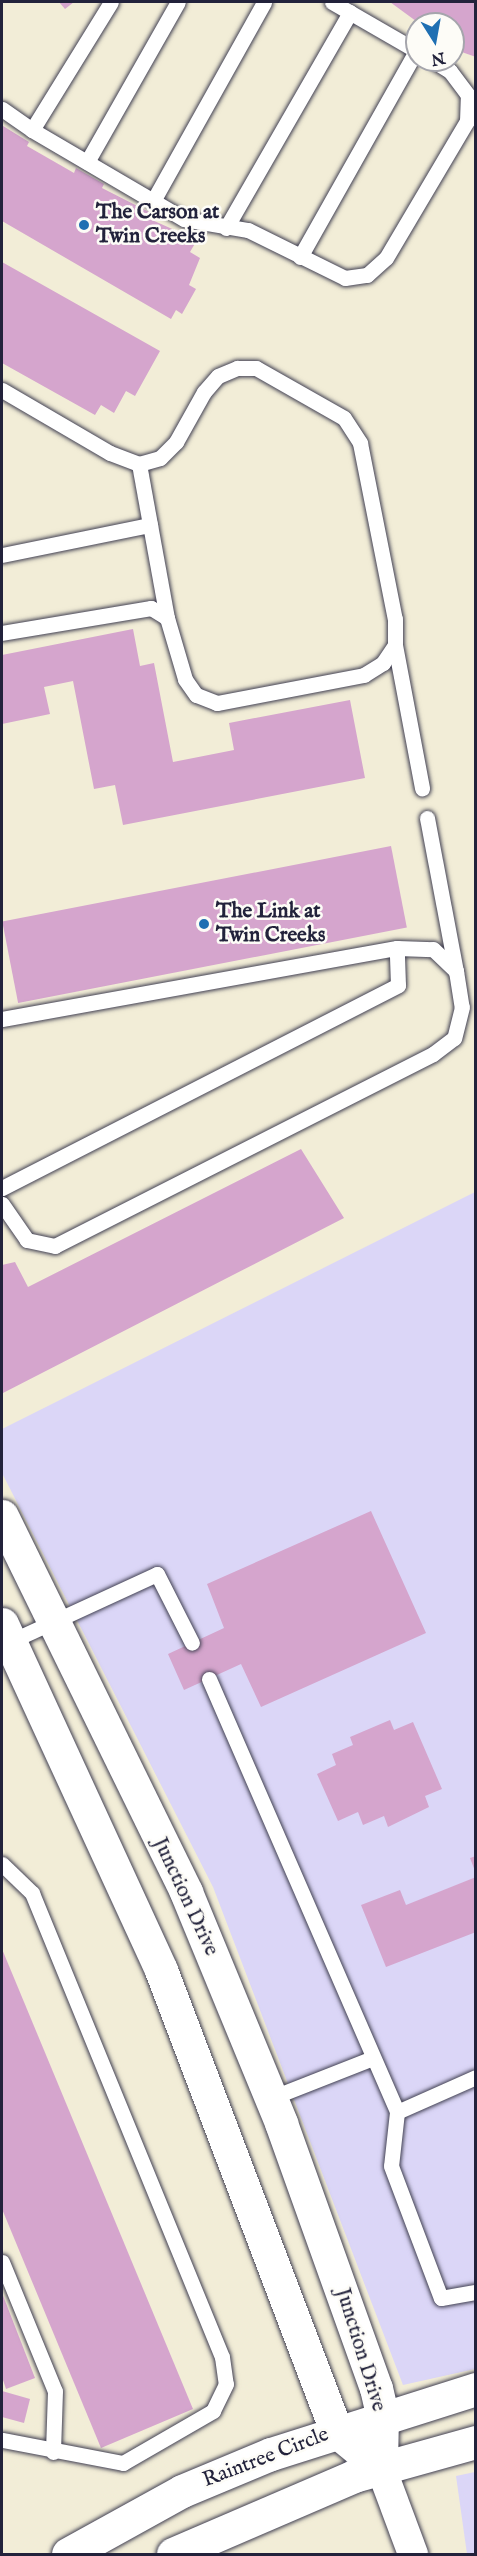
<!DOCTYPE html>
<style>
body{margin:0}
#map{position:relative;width:477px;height:2556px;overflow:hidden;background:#f2edd7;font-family:"IM FELL English",serif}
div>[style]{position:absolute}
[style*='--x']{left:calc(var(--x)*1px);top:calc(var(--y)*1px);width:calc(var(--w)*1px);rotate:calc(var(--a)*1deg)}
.built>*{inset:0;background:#dbd6f7}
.building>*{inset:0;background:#d5a5cd;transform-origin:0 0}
.roads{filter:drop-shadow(0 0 2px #414052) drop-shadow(0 0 2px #414052)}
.service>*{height:15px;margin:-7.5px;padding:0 7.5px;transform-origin:7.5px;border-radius:7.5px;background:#fff}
.minor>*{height:30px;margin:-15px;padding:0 15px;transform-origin:15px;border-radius:15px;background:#fff}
.tertiary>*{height:33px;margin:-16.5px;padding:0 16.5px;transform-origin:16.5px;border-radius:16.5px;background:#fff}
.dots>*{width:16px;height:16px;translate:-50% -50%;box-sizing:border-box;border:3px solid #fdfcf7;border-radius:50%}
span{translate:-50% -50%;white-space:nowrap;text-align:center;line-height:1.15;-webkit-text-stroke:5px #fdfcf7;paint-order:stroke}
.poi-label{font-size:21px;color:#22223b;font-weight:700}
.left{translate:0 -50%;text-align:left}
.street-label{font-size:21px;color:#22223b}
.frame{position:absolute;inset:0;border:3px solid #22223b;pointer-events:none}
.north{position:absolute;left:405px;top:12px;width:60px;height:60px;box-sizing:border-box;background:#fdfcf7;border:2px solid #a5a5ac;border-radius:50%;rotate:169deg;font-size:16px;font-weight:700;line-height:24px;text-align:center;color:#22223b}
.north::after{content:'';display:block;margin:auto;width:21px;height:27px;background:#1f6fb2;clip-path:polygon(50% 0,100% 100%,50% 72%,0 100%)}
</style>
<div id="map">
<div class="built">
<i style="clip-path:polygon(475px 1192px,475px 2369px,403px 2385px,213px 1887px,2px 1473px,2px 1429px)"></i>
<i style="clip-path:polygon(475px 2472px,475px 2554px,467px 2554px,456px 2476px)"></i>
</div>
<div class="building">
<i style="clip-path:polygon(59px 2px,74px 2px,65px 9px)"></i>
<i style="clip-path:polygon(390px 2px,476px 2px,476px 57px,453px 49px,453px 24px,420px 24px)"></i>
<i style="clip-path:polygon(3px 126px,29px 142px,27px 146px,74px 173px,76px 168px,104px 184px,102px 188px,155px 215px,152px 220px,197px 240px,190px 252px,200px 258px,189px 285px,196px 289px,182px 314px,176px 310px,171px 319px,2px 221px)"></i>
<i style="clip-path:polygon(2px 262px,160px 351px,135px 396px,126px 391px,114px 413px,101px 405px,95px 415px,2px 363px)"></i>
<i style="clip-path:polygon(133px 629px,140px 666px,154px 663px,173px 762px,234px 750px,229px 723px,350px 700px,365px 778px,123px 825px,115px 785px,94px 789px,73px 681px,44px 687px,50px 714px,2px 724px,2px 655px)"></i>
<i style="left:391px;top:846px;width:83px;height:396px;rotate:79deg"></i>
<i style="clip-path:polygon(301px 1149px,344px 1218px,3px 1393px,2px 1265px,15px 1262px,28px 1287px)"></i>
<i style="clip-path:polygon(371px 1511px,426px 1633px,261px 1707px,241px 1664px,184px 1690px,168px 1654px,224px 1628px,207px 1584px)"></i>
<i style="clip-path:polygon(390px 1720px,394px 1730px,413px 1722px,442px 1789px,425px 1796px,429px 1807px,388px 1827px,384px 1816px,363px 1825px,358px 1812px,338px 1821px,317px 1774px,336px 1765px,332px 1754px,353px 1745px,350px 1737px)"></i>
<i style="clip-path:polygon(476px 1856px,476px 1871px,475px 1871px,470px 1858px)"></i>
<i style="clip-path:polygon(476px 1877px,476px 1932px,386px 1967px,361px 1905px,400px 1890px,406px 1905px)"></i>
<i style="clip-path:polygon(2px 1949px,193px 2409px,101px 2448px,2px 2209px)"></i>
<i style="clip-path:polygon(2px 2293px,35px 2378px,6px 2389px,2px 2377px)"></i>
<i style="clip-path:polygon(2px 2391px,30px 2399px,24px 2423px,2px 2417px)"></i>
</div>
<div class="roads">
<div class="service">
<i style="--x:332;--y:2;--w:98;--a:30"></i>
<i style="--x:2;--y:109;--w:37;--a:35"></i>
<i style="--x:32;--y:130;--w:150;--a:-58.3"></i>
<i style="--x:32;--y:130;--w:176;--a:30.4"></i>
<i style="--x:184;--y:219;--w:65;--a:9.8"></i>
<i style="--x:248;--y:230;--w:108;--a:26.3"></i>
<i style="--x:345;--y:278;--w:22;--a:-8"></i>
<i style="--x:367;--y:275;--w:25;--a:-42"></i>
<i style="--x:386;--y:258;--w:159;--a:-59.4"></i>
<i style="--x:467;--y:121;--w:26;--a:-88"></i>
<i style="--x:468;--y:95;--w:30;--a:-127"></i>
<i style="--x:450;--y:71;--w:21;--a:-149"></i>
<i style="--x:87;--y:162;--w:184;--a:-60.4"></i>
<i style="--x:153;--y:201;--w:228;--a:-60.8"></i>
<i style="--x:226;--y:228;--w:249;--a:-60.1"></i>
<i style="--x:300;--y:257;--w:236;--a:-60.6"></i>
<i style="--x:2;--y:390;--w:125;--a:30.3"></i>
<i style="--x:110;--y:453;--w:31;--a:21"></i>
<i style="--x:139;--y:464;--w:22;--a:-16"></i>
<i style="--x:160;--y:458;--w:23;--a:-45"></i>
<i style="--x:176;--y:442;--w:57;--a:-60.8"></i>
<i style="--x:204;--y:392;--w:21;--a:-49"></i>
<i style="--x:218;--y:376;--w:21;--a:-23"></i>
<i style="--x:237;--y:368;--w:19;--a:0"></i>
<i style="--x:256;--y:368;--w:101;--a:29.6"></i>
<i style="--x:344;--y:418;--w:30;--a:57"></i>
<i style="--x:360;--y:443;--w:179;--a:78.8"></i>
<i style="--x:395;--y:619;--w:26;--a:90"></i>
<i style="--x:395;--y:645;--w:22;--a:124"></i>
<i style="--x:383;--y:663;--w:22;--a:148"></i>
<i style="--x:364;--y:675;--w:150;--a:169.2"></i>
<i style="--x:217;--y:703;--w:22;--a:-159"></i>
<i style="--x:196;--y:695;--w:19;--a:-125"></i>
<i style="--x:185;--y:679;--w:64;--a:-106.4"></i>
<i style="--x:167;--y:618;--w:19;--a:-148"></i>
<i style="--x:151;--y:608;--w:151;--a:170.5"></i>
<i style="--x:139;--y:464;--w:157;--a:79.7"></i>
<i style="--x:2;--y:555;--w:151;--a:-11.5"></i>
<i style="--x:395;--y:645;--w:146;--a:79.3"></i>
<i style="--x:427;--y:818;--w:156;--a:79.3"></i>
<i style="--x:2;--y:1019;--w:401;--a:-10.2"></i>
<i style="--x:397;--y:948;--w:36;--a:2"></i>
<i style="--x:433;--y:949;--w:32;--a:44"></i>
<i style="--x:456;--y:971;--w:36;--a:81"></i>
<i style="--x:462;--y:1007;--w:32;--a:104"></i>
<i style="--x:454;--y:1038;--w:26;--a:143"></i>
<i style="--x:433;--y:1054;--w:424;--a:153.1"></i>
<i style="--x:55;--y:1246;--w:29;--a:-168"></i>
<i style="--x:27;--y:1240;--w:44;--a:-124.8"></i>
<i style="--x:2;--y:1188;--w:445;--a:-27.1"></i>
<i style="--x:398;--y:985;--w:37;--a:-92"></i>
<i style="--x:7;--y:1643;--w:165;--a:-24.7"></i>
<i style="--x:157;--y:1574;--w:77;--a:63.1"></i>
<i style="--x:209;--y:1679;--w:472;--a:66.5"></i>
<i style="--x:397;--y:2112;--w:54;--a:96.3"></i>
<i style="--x:391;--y:2166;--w:141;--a:69.3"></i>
<i style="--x:441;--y:2298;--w:36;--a:-10"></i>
<i style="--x:2;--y:1864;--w:42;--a:44"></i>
<i style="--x:32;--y:1893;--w:501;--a:67.73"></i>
<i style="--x:222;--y:2357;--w:27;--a:82"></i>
<i style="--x:226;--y:2384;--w:30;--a:116"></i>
<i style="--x:213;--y:2411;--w:104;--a:150"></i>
<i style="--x:123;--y:2463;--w:123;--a:-169.2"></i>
<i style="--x:271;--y:2098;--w:106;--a:-21.5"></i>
<i style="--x:397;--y:2112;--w:86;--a:-23.9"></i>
<i style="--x:2;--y:2262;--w:139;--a:67.7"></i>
<i style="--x:55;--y:2391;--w:61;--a:91.9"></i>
</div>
<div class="minor">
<i style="--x:381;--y:2468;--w:92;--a:69.6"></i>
</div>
<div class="tertiary">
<i style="--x:2;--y:1516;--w:419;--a:63.9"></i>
<i style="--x:186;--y:1892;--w:250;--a:67.6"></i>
<i style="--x:281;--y:2123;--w:282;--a:70.3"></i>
<i style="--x:376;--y:2388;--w:27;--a:77"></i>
<i style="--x:382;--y:2414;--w:54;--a:91.1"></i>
<i style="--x:2;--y:1624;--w:381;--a:65.3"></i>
<i style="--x:161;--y:1970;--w:493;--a:69.2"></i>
<i style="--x:336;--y:2431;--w:58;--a:39.4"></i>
<i style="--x:68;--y:2554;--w:130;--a:-28.9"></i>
<i style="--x:182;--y:2491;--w:96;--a:-22.6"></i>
<i style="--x:271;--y:2454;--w:215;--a:-17.6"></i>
<i style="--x:173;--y:2554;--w:197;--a:-23.3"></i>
<i style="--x:354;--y:2476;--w:127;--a:-15.6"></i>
</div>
</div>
<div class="dots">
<i style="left:84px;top:225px;background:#1f6fb2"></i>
<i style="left:204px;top:924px;background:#1f6fb2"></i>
</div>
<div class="poi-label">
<span class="left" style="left:96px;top:225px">The Carson at<br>Twin Creeks</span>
<span class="left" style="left:216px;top:924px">The Link at<br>Twin Creeks</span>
</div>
<div class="street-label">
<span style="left:185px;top:1897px;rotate:65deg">Junction Drive</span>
<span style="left:360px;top:2350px;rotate:73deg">Junction Drive</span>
<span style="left:266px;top:2458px;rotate:-21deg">Raintree Circle</span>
</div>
<div class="frame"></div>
<div class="north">N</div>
</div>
